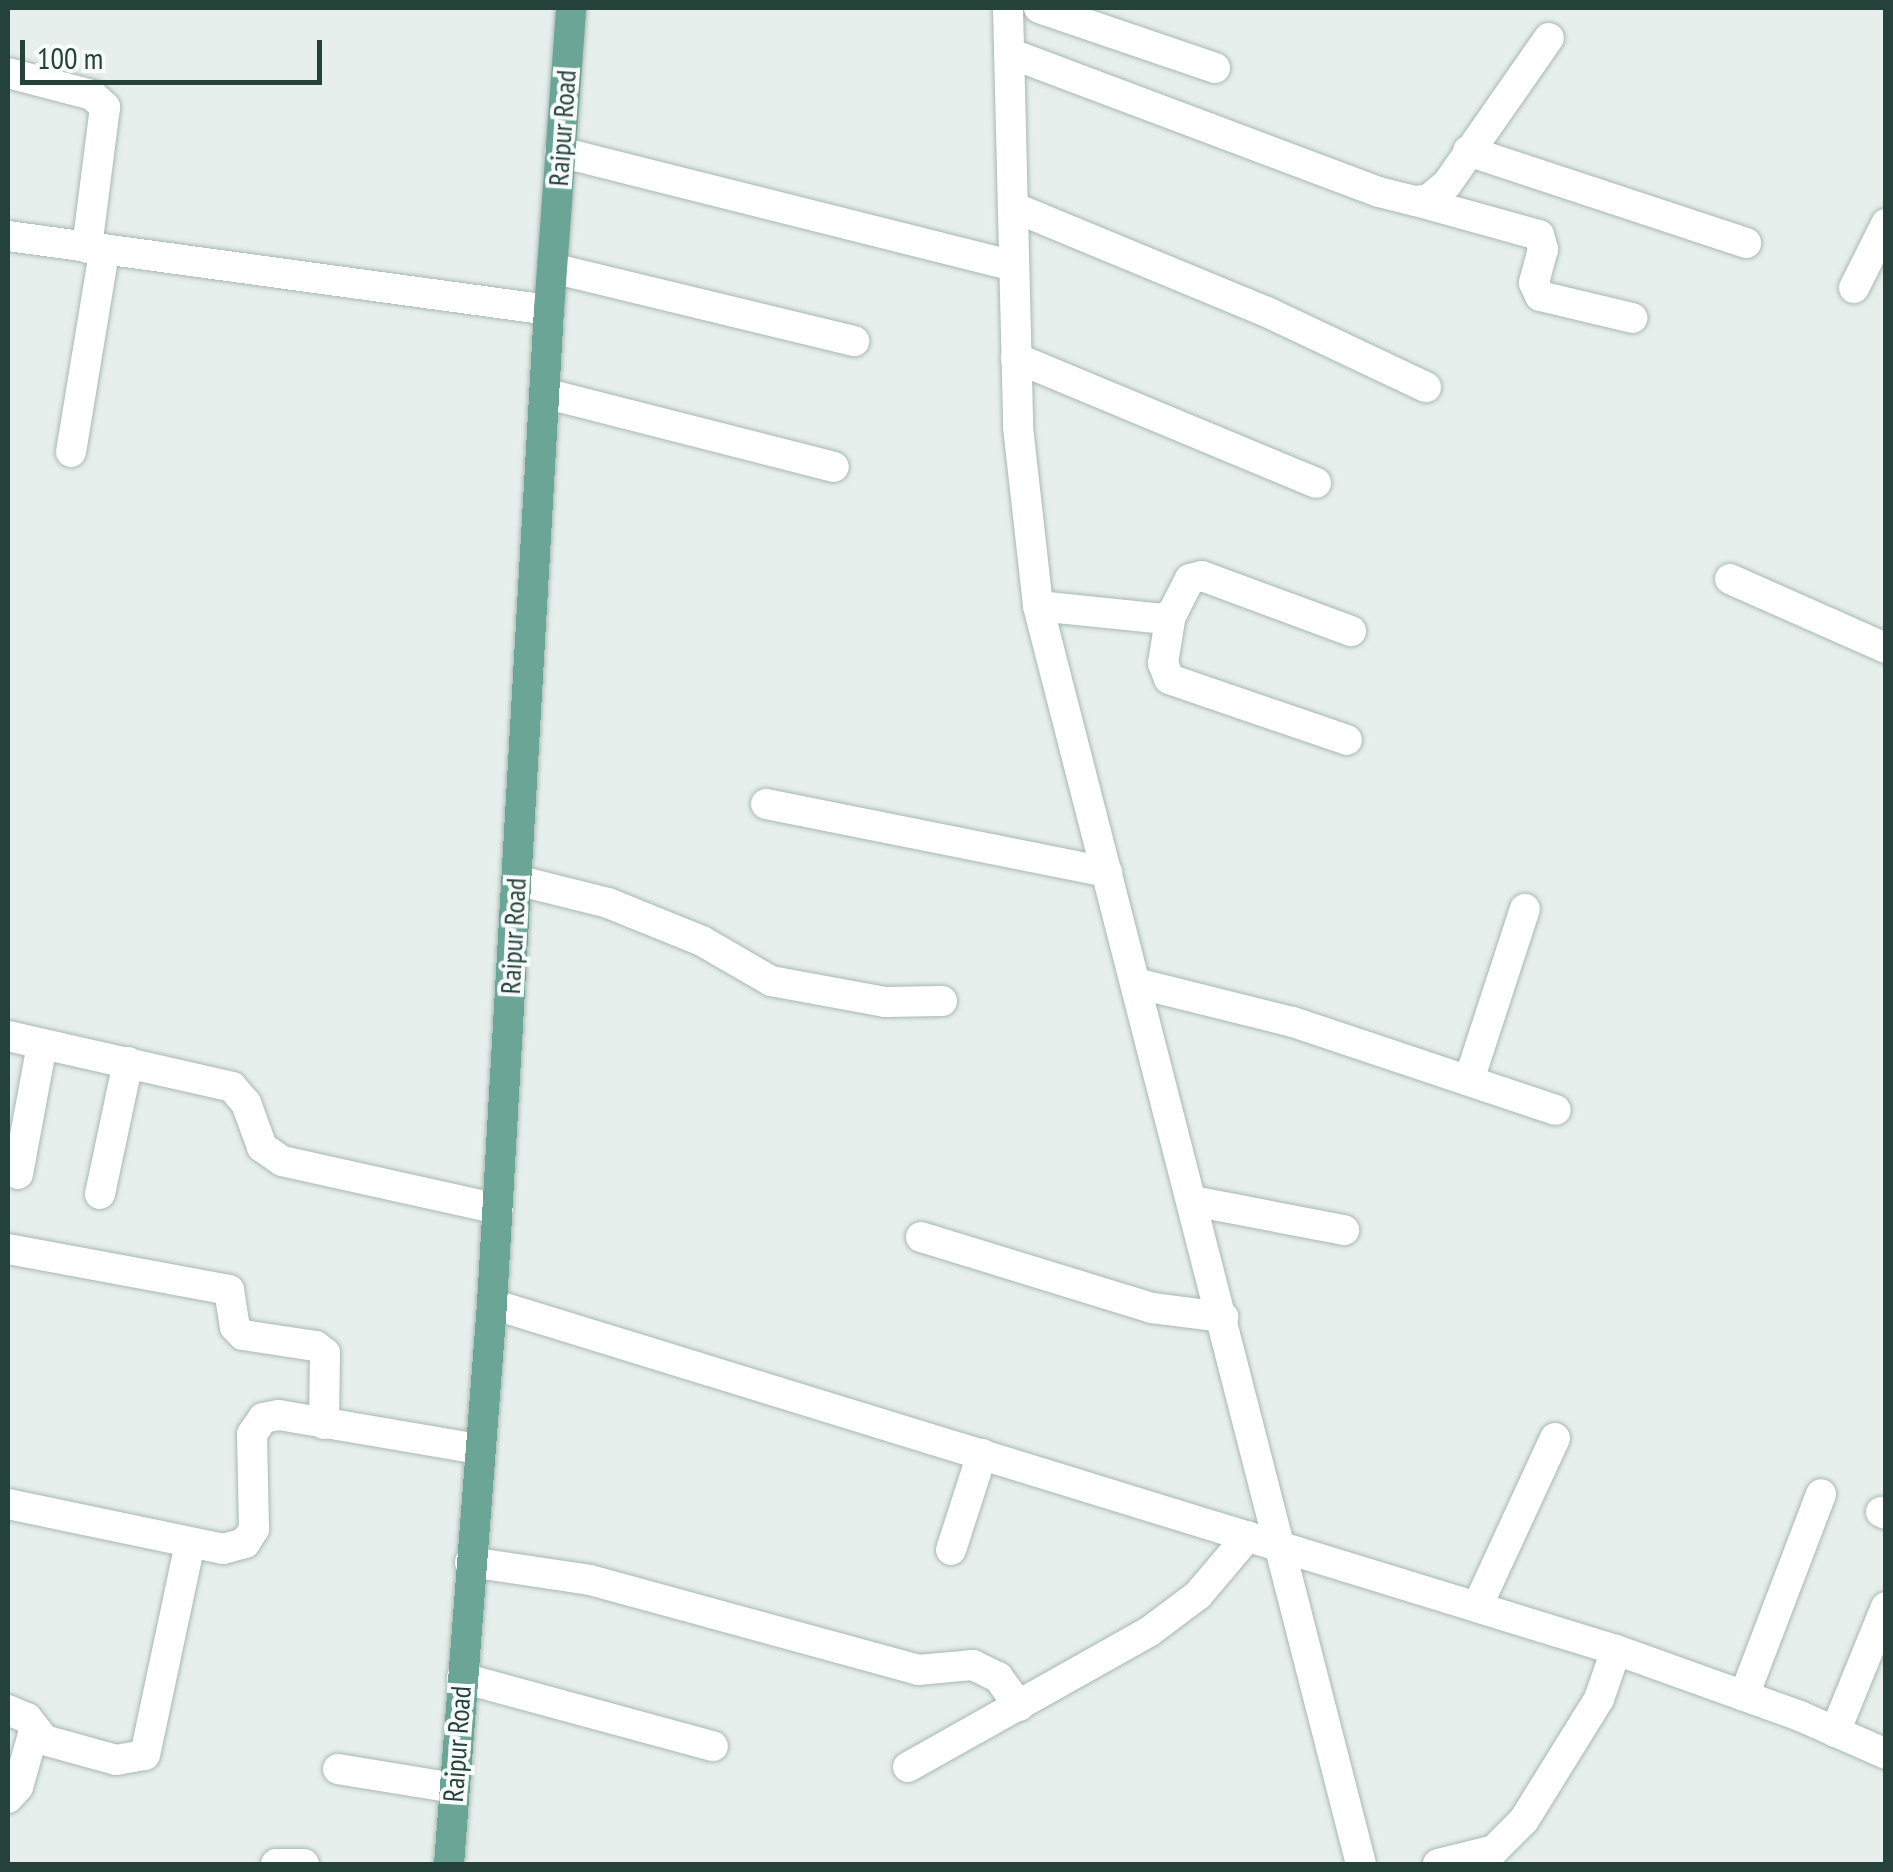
<!DOCTYPE html>
<style>
body{margin:0}
#map{position:relative;width:1893px;height:1872px;overflow:hidden;background:#e6efeb;font-family:"PT Sans Narrow",sans-serif}
div>[style]{position:absolute}
[style*='--x']{left:calc(var(--x)*1px);top:calc(var(--y)*1px);width:calc(var(--w)*1px);rotate:calc(var(--a)*1deg)}
.roads{filter:drop-shadow(0 0 2px #a8b8b2) drop-shadow(0 0 2px #a8b8b2)}
.minor>*{height:30px;margin:-15px;padding:0 15px;transform-origin:15px;border-radius:15px;background:#fff}
.major>*{height:30px;margin:-15px;padding:0 15px;transform-origin:15px;border-radius:15px;background:#6aa596}
span{translate:-50% -50%;white-space:nowrap;text-align:center;line-height:1.15;-webkit-text-stroke:8px #f7fbf9;paint-order:stroke}
.street-label{font-size:28px;color:#24423a}
.frame{position:absolute;inset:0;border:10px solid #24423a;pointer-events:none}
.scale{position:absolute;left:20px;top:40px;width:302px;height:45px;box-sizing:border-box;border:5px solid #24423a;border-top:0;padding-left:12px;font-size:30px;line-height:35px;white-space:nowrap;color:#24423a;-webkit-text-stroke:8px #f7fbf9;paint-order:stroke}
</style>
<div id="map">
<div class="roads">
<div class="minor">
<i style="--x:1008;--y:8;--w:419;--a:88.6"></i>
<i style="--x:1018;--y:427;--w:180;--a:83.6"></i>
<i style="--x:1038;--y:606;--w:1299;--a:75.6"></i>
<i style="--x:1039;--y:8;--w:186;--a:18.8"></i>
<i style="--x:1009;--y:53;--w:395;--a:20.6"></i>
<i style="--x:1379;--y:192;--w:38;--a:14"></i>
<i style="--x:1416;--y:201;--w:13;--a:-9"></i>
<i style="--x:1429;--y:199;--w:23;--a:-40"></i>
<i style="--x:1447;--y:184;--w:178;--a:-55.1"></i>
<i style="--x:8;--y:73;--w:87;--a:14.7"></i>
<i style="--x:92;--y:95;--w:18;--a:43"></i>
<i style="--x:105;--y:107;--w:142;--a:97.3"></i>
<i style="--x:1468;--y:151;--w:293;--a:18.3"></i>
<i style="--x:560;--y:152;--w:468;--a:14.1"></i>
<i style="--x:1416;--y:201;--w:128;--a:15.5"></i>
<i style="--x:1539;--y:235;--w:15;--a:74"></i>
<i style="--x:1543;--y:249;--w:35;--a:105"></i>
<i style="--x:1534;--y:283;--w:14;--a:65"></i>
<i style="--x:1540;--y:296;--w:95;--a:13.4"></i>
<i style="--x:1013;--y:207;--w:275;--a:22.5"></i>
<i style="--x:1267;--y:312;--w:176;--a:25.3"></i>
<i style="--x:8;--y:236;--w:546;--a:7.79"></i>
<i style="--x:552;--y:268;--w:311;--a:13.6"></i>
<i style="--x:1854;--y:288;--w:72;--a:-63.4"></i>
<i style="--x:1016;--y:358;--w:325;--a:22.6"></i>
<i style="--x:544;--y:393;--w:299;--a:14.3"></i>
<i style="--x:71;--y:452;--w:203;--a:-80.6"></i>
<i style="--x:1730;--y:579;--w:171;--a:23.9"></i>
<i style="--x:1038;--y:606;--w:126;--a:5.9"></i>
<i style="--x:1163;--y:619;--w:12;--a:-35"></i>
<i style="--x:1173;--y:612;--w:37;--a:-63"></i>
<i style="--x:1190;--y:579;--w:12;--a:-14"></i>
<i style="--x:1202;--y:576;--w:159;--a:20.3"></i>
<i style="--x:1171;--y:614;--w:50;--a:99.3"></i>
<i style="--x:1163;--y:663;--w:17;--a:69"></i>
<i style="--x:1169;--y:679;--w:188;--a:18.9"></i>
<i style="--x:766;--y:804;--w:348;--a:11.3"></i>
<i style="--x:516;--y:880;--w:95;--a:14"></i>
<i style="--x:608;--y:903;--w:101;--a:22"></i>
<i style="--x:702;--y:941;--w:80;--a:30.1"></i>
<i style="--x:771;--y:981;--w:116;--a:10.4"></i>
<i style="--x:885;--y:1002;--w:57;--a:-1"></i>
<i style="--x:1136;--y:983;--w:162;--a:14"></i>
<i style="--x:1293;--y:1022;--w:277;--a:18.5"></i>
<i style="--x:8;--y:1036;--w:230;--a:12.8"></i>
<i style="--x:232;--y:1087;--w:21;--a:49"></i>
<i style="--x:246;--y:1103;--w:47;--a:70"></i>
<i style="--x:262;--y:1147;--w:24;--a:35"></i>
<i style="--x:282;--y:1161;--w:221;--a:12.5"></i>
<i style="--x:1469;--y:1080;--w:180;--a:-71.9"></i>
<i style="--x:18;--y:1174;--w:132;--a:-79.5"></i>
<i style="--x:100;--y:1194;--w:135;--a:-78"></i>
<i style="--x:1193;--y:1201;--w:154;--a:10.9"></i>
<i style="--x:921;--y:1237;--w:242;--a:17.1"></i>
<i style="--x:1152;--y:1308;--w:72;--a:7.2"></i>
<i style="--x:8;--y:1249;--w:225;--a:10.5"></i>
<i style="--x:229;--y:1290;--w:37;--a:81"></i>
<i style="--x:235;--y:1327;--w:11;--a:45"></i>
<i style="--x:243;--y:1335;--w:74;--a:8.6"></i>
<i style="--x:316;--y:1346;--w:11;--a:38"></i>
<i style="--x:325;--y:1353;--w:71;--a:90.8"></i>
<i style="--x:492;--y:1304;--w:1176;--a:17.11"></i>
<i style="--x:1616;--y:1650;--w:195;--a:19.7"></i>
<i style="--x:1800;--y:1716;--w:94;--a:23.8"></i>
<i style="--x:8;--y:1504;--w:220;--a:11.8"></i>
<i style="--x:223;--y:1549;--w:23;--a:-15"></i>
<i style="--x:245;--y:1543;--w:17;--a:-57"></i>
<i style="--x:254;--y:1529;--w:95;--a:-91.2"></i>
<i style="--x:252;--y:1434;--w:19;--a:-55"></i>
<i style="--x:263;--y:1418;--w:16;--a:-11"></i>
<i style="--x:279;--y:1415;--w:202;--a:9.7"></i>
<i style="--x:1881;--y:1512;--w:5;--a:22"></i>
<i style="--x:951;--y:1550;--w:101;--a:-72.1"></i>
<i style="--x:470;--y:1562;--w:121;--a:8.5"></i>
<i style="--x:590;--y:1580;--w:340;--a:15.3"></i>
<i style="--x:918;--y:1670;--w:55;--a:-5.2"></i>
<i style="--x:973;--y:1665;--w:28;--a:26"></i>
<i style="--x:998;--y:1677;--w:36;--a:54"></i>
<i style="--x:1477;--y:1607;--w:186;--a:-65.2"></i>
<i style="--x:462;--y:1678;--w:260;--a:15.2"></i>
<i style="--x:1744;--y:1696;--w:216;--a:-69.1"></i>
<i style="--x:8;--y:1710;--w:21;--a:23"></i>
<i style="--x:27;--y:1718;--w:28;--a:52"></i>
<i style="--x:44;--y:1740;--w:75;--a:15.5"></i>
<i style="--x:116;--y:1760;--w:29;--a:-10"></i>
<i style="--x:145;--y:1755;--w:216;--a:-78"></i>
<i style="--x:1835;--y:1732;--w:135;--a:-67.8"></i>
<i style="--x:908;--y:1767;--w:278;--a:-29.3"></i>
<i style="--x:1150;--y:1631;--w:60;--a:-36.9"></i>
<i style="--x:1198;--y:1595;--w:77;--a:-49.7"></i>
<i style="--x:338;--y:1769;--w:118;--a:9.3"></i>
<i style="--x:8;--y:1798;--w:15;--a:-48"></i>
<i style="--x:18;--y:1787;--w:58;--a:-74.1"></i>
<i style="--x:276;--y:1864;--w:28;--a:0"></i>
<i style="--x:1438;--y:1864;--w:58;--a:-14"></i>
<i style="--x:1494;--y:1850;--w:42;--a:-45"></i>
<i style="--x:1524;--y:1820;--w:142;--a:-58.2"></i>
<i style="--x:1599;--y:1699;--w:52;--a:-70.9"></i>
</div>
<div class="major">
<i style="--x:449;--y:1864;--w:562;--a:-85.61"></i>
<i style="--x:492;--y:1304;--w:996;--a:-86.72"></i>
<i style="--x:549;--y:310;--w:303;--a:-85.8"></i>
</div>
</div>
<div class="street-label">
<span style="left:562px;top:128px;rotate:-86deg">Raipur Road</span>
<span style="left:513px;top:936px;rotate:-87deg">Raipur Road</span>
<span style="left:457px;top:1744px;rotate:-86deg">Raipur Road</span>
</div>
<div class="frame"></div>
<div class="scale">100 m</div>
</div>
